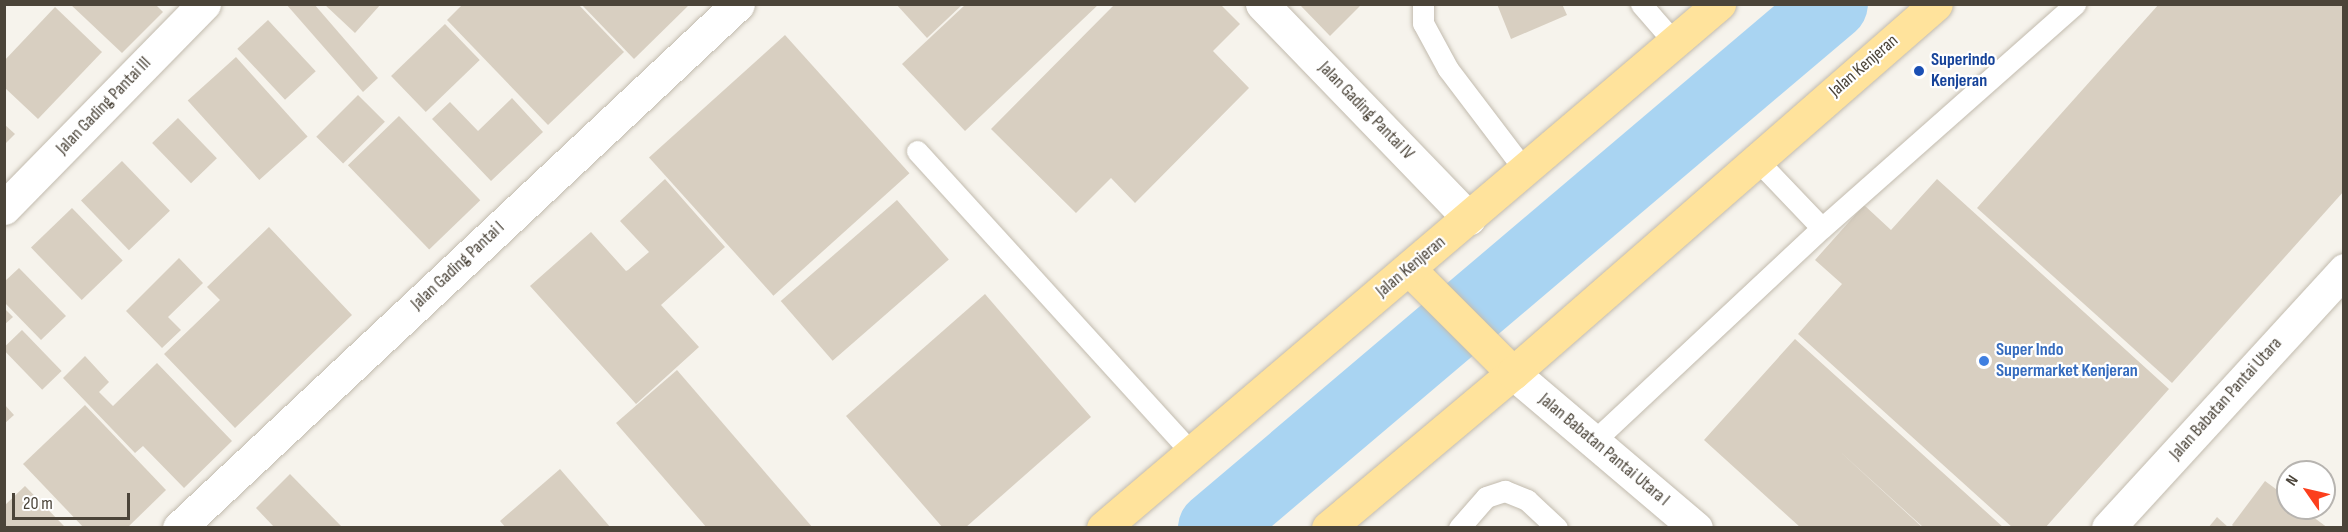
<!DOCTYPE html>
<style>
body{margin:0}
#map{position:relative;width:2348px;height:532px;overflow:hidden;background:#f6f3ec;font-family:"Sofia Sans Condensed",sans-serif}
div>[style]{position:absolute}
[style*='--x']{left:calc(var(--x)*1px);top:calc(var(--y)*1px);width:calc(var(--w)*1px);rotate:calc(var(--a)*1deg)}
.river>*{height:72px;margin:-36px;padding:0 36px;transform-origin:36px;border-radius:36px;background:#a9d4f2}
.building>*{inset:0;background:#d8cfc1;transform-origin:0 0}
.roads{filter:drop-shadow(0 0 2px #c2bbae) drop-shadow(0 0 2px #c2bbae)}
.lane>*{height:21px;margin:-10.5px;padding:0 10.5px;transform-origin:10.5px;border-radius:10.5px;background:#fff}
.street>*{height:33px;margin:-16.5px;padding:0 16.5px;transform-origin:16.5px;border-radius:16.5px;background:#fff}
.primary>*{height:33px;margin:-16.5px;padding:0 16.5px;transform-origin:16.5px;border-radius:16.5px;background:#ffe39c}
.dots>*{width:16px;height:16px;translate:-50% -50%;box-sizing:border-box;border:3px solid #fff;border-radius:50%}
span{translate:-50% -50%;white-space:nowrap;text-align:center;line-height:1.15;-webkit-text-stroke:4.5px #fff;paint-order:stroke}
.transit-label{font-size:18px;color:#164399;font-weight:700}
.left{translate:0 -50%;text-align:left}
.street-label{font-size:18px;color:#4b4439}
.shop-label{font-size:18px;color:#366cbe;font-weight:700}
.frame{position:absolute;inset:0;border:6px solid #4b4439;pointer-events:none}
.north{position:absolute;left:2276px;top:460px;width:60px;height:60px;box-sizing:border-box;background:#fff;border:2px solid #b7b4b0;border-radius:50%;rotate:304deg;font-size:16px;font-weight:700;line-height:24px;text-align:center;color:#4b4439}
.north::after{content:'';display:block;margin:auto;width:21px;height:27px;background:#fc3f1d;clip-path:polygon(50% 0,100% 100%,50% 72%,0 100%)}
.scale{position:absolute;left:12px;top:493px;width:118px;height:27px;box-sizing:border-box;border:3px solid #4b4439;border-top:0;padding-left:8px;font-size:18px;line-height:21px;white-space:nowrap;color:#4b4439;-webkit-text-stroke:4px #fff;paint-order:stroke}
</style>
<div id="map">
<div class="river">
<i style="--x:1214;--y:528;--w:810;--a:-40.29"></i>
</div>
<div class="building">
<i style="clip-path:polygon(70px 4px,155px 4px,163px 12px,122px 53px)"></i>
<i style="clip-path:polygon(286px 4px,314px 4px,378px 78px,363px 92px)"></i>
<i style="clip-path:polygon(324px 4px,381px 4px,355px 33px)"></i>
<i style="clip-path:polygon(463px 4px,578px 4px,624px 52px,548px 125px,447px 20px)"></i>
<i style="clip-path:polygon(581px 4px,690px 4px,634px 59px)"></i>
<i style="clip-path:polygon(896px 4px,963px 4px,927px 38px)"></i>
<i style="clip-path:polygon(966px 4px,1099px 4px,965px 131px,902px 64px)"></i>
<i style="clip-path:polygon(1115px 4px,1220px 4px,1240px 24px,1213px 51px,1249px 88px,1135px 203px,1111px 178px,1076px 213px,991px 129px)"></i>
<i style="clip-path:polygon(1299px 4px,1362px 4px,1330px 36px)"></i>
<i style="clip-path:polygon(1497px 4px,1562px 4px,1567px 15px,1511px 39px)"></i>
<i style="clip-path:polygon(2159px 4px,2344px 6px,2344px 191px,2172px 383px,1977px 208px)"></i>
<i style="clip-path:polygon(55px 7px,102px 52px,38px 119px,4px 87px,4px 61px)"></i>
<i style="left:268px;top:20px;width:70px;height:42px;rotate:47deg"></i>
<i style="left:445px;top:24px;width:50px;height:75px;rotate:46deg"></i>
<i style="left:785px;top:35px;width:186px;height:183px;rotate:48deg"></i>
<i style="left:236px;top:57px;width:107px;height:65px;rotate:48deg"></i>
<i style="left:358px;top:95px;width:38px;height:59px;rotate:45deg"></i>
<i style="clip-path:polygon(512px 98px,543px 132px,491px 181px,432px 119px,450px 102px,478px 131px)"></i>
<i style="left:399px;top:116px;width:117px;height:71px;rotate:46deg"></i>
<i style="left:178px;top:118px;width:56px;height:36px;rotate:46deg"></i>
<i style="clip-path:polygon(4px 124px,15px 134px,4px 145px)"></i>
<i style="left:122px;top:161px;width:69px;height:57px;rotate:46deg"></i>
<i style="clip-path:polygon(665px 179px,725px 247px,661px 305px,699px 347px,636px 404px,530px 286px,591px 232px,626px 271px,628px 270px,649px 252px,620px 221px)"></i>
<i style="clip-path:polygon(1937px 179px,2169px 389px,2045px 528px,2013px 528px,1798px 334px,1842px 284px,1815px 260px,1864px 205px,1891px 230px)"></i>
<i style="left:897px;top:200px;width:79px;height:154px;rotate:49deg"></i>
<i style="left:72px;top:208px;width:73px;height:57px;rotate:46deg"></i>
<i style="clip-path:polygon(269px 227px,352px 315px,235px 428px,164px 354px,220px 300px,207px 287px)"></i>
<i style="clip-path:polygon(179px 258px,203px 283px,168px 317px,181px 330px,162px 348px,126px 311px)"></i>
<i style="clip-path:polygon(19px 268px,66px 316px,41px 340px,4px 302px,4px 282px)"></i>
<i style="clip-path:polygon(985px 294px,1091px 417px,965px 528px,943px 528px,846px 416px)"></i>
<i style="clip-path:polygon(4px 308px,13px 317px,4px 325px)"></i>
<i style="left:22px;top:330px;width:57px;height:27px;rotate:46deg"></i>
<i style="clip-path:polygon(1795px 339px,2004px 528px,1924px 528px,1836px 448px,1923px 528px,1801px 528px,1704px 440px)"></i>
<i style="clip-path:polygon(85px 356px,109px 382px,99px 392px,113px 406px,157px 363px,232px 441px,184px 488px,143px 446px,135px 453px,63px 378px)"></i>
<i style="clip-path:polygon(677px 370px,813px 528px,707px 528px,616px 423px)"></i>
<i style="clip-path:polygon(4px 404px,14px 415px,4px 424px)"></i>
<i style="clip-path:polygon(85px 405px,166px 490px,127px 528px,84px 528px,23px 464px)"></i>
<i style="clip-path:polygon(560px 469px,611px 528px,506px 528px,500px 521px)"></i>
<i style="clip-path:polygon(290px 474px,343px 528px,275px 528px,256px 508px)"></i>
<i style="clip-path:polygon(2265px 481px,2288px 498px,2288px 508px,2301px 508px,2328px 528px,2235px 528px,2232px 525px)"></i>
<i style="clip-path:polygon(25px 486px,64px 526px,62px 528px,4px 528px,4px 506px)"></i>
<i style="clip-path:polygon(2217px 517px,2229px 528px,2208px 528px)"></i>
</div>
<div class="roads">
<div class="lane">
<i style="--x:1423;--y:4;--w:19;--a:90"></i>
<i style="--x:1423;--y:23;--w:52;--a:61.5"></i>
<i style="--x:1448;--y:69;--w:126;--a:52.8"></i>
<i style="--x:1641;--y:4;--w:50;--a:49"></i>
<i style="--x:917;--y:151;--w:408;--a:47.7"></i>
<i style="--x:1756;--y:159;--w:95;--a:46.3"></i>
<i style="--x:1594;--y:441;--w:312;--a:-43.1"></i>
<i style="--x:1822;--y:228;--w:338;--a:-41.5"></i>
<i style="--x:1459;--y:528;--w:41;--a:-48.9"></i>
<i style="--x:1486;--y:497;--w:20;--a:-18"></i>
<i style="--x:1505;--y:491;--w:24;--a:22"></i>
<i style="--x:1527;--y:500;--w:41;--a:43"></i>
</div>
<div class="street">
<i style="--x:1262;--y:4;--w:298;--a:46"></i>
<i style="--x:4;--y:208;--w:286;--a:-45.6"></i>
<i style="--x:1513;--y:373;--w:240;--a:40.3"></i>
<i style="--x:179;--y:528;--w:766;--a:-43.15"></i>
<i style="--x:2108;--y:528;--w:350;--a:-47.5"></i>
</div>
<div class="primary">
<i style="--x:1409;--y:269;--w:147;--a:45"></i>
<i style="--x:1103;--y:528;--w:809;--a:-40.39"></i>
<i style="--x:1328;--y:528;--w:241;--a:-40"></i>
<i style="--x:1513;--y:373;--w:561;--a:-41.1"></i>
</div>
</div>
<div class="dots">
<i style="left:1919px;top:71px;background:#1a4fb4"></i>
<i style="left:1984px;top:361px;background:#3f7fe0"></i>
</div>
<div class="transit-label">
<span class="left" style="left:1931px;top:71px">Superindo<br>Kenjeran</span>
</div>
<div class="street-label">
<span style="left:1864px;top:66px;rotate:-41deg">Jalan Kenjeran</span>
<span style="left:104px;top:106px;rotate:-46deg">Jalan Gading Pantai III</span>
<span style="left:1366px;top:111px;rotate:46deg">Jalan Gading Pantai IV</span>
<span style="left:458px;top:266px;rotate:-43deg">Jalan Gading Pantai I</span>
<span style="left:1411px;top:267px;rotate:-40deg">Jalan Kenjeran</span>
<span style="left:2226px;top:399px;rotate:-48deg">Jalan Babatan Pantai Utara</span>
<span style="left:1604px;top:450px;rotate:40deg">Jalan Babatan Pantai Utara I</span>
</div>
<div class="shop-label">
<span class="left" style="left:1996px;top:361px">Super Indo<br>Supermarket Kenjeran</span>
</div>
<div class="frame"></div>
<div class="north">N</div>
<div class="scale">20 m</div>
</div>
